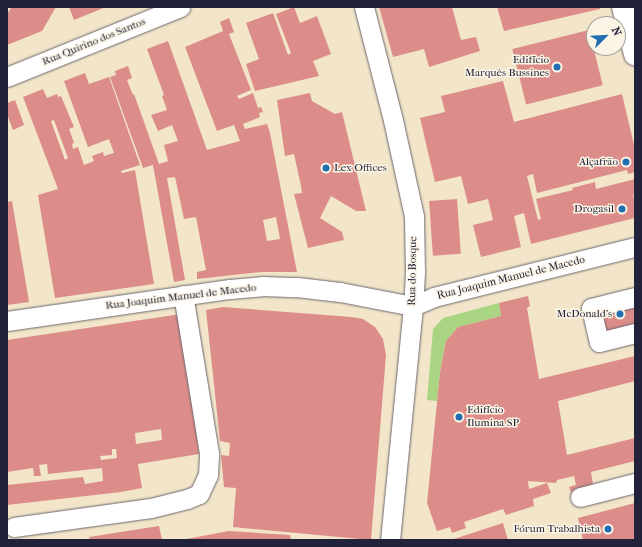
<!DOCTYPE html>
<meta charset="utf-8">
<style>
body{margin:0}
#map{position:relative;width:642px;height:547px;overflow:hidden;background:#f2e5c9;font-family:"IM FELL French Canon",serif}
div>[style]{position:absolute}
[style*='--x']{left:calc(var(--x)*1px);top:calc(var(--y)*1px);width:calc(var(--w)*1px);rotate:calc(var(--a)*1deg)}
.green>*{inset:0;background:#a9d582}
.building>*{inset:0;background:#dc8d89;transform-origin:0 0}
.roads{filter:drop-shadow(0 0 1px #6b666d) drop-shadow(0 0 1px #6b666d)}
.minor>*{height:19px;margin:-9.5px;padding:0 9.5px;transform-origin:9.5px;border-radius:9.5px;background:#fff}
.major>*{height:22px;margin:-11px;padding:0 11px;transform-origin:11px;border-radius:11px;background:#fff}
.dots>*{width:11px;height:11px;translate:-50% -50%;box-sizing:border-box;border:2px solid #fcf5e5;border-radius:50%}
span{translate:-50% -50%;white-space:nowrap;text-align:center;line-height:1.15;-webkit-text-stroke:3px #fcf5e5;paint-order:stroke}
.street-label{font-size:11px;color:#22223b}
.poi-label{font-size:11px;color:#22223b}
.right{translate:-100% -50%;text-align:right}
.left{translate:0 -50%;text-align:left}
.frame{position:absolute;inset:0;border:8px solid #22223b;pointer-events:none}
.north{position:absolute;left:586px;top:16px;width:40px;height:40px;box-sizing:border-box;background:#fcf5e5;border:1px solid #a5a1a1;border-radius:50%;rotate:66deg;font-size:11px;font-weight:700;line-height:16px;text-align:center;color:#22223b}
.north::after{content:'';display:block;margin:auto;width:14px;height:18px;background:#1f6fb2;clip-path:polygon(50% 0,100% 100%,50% 72%,0 100%)}
</style>
<div id="map">
<div class="green">
<i style="clip-path:polygon(499px 303px,501px 316px,458px 327px,446px 341px,440px 372px,437px 401px,427px 400px,433px 329px,443px 318px)"></i>
</div>
<div class="building">
<i style="clip-path:polygon(9px 7px,56px 7px,42px 31px,7px 45px,7px 14px,11px 8px)"></i>
<i style="clip-path:polygon(69px 7px,106px 7px,74px 20px)"></i>
<i style="clip-path:polygon(294px 7px,300px 23px,317px 16px,331px 54px,313px 61px,319px 76px,255px 91px,246px 64px,259px 59px,246px 23px,273px 13px,288px 55px,291px 53px,276px 14px)"></i>
<i style="clip-path:polygon(379px 7px,452px 7px,461px 40px,476px 37px,480px 51px,429px 67px,424px 49px,393px 57px)"></i>
<i style="clip-path:polygon(497px 7px,600px 7px,600px 9px,504px 31px)"></i>
<i style="clip-path:polygon(evenodd,229px 18px,234px 32px,229px 34px,251px 90px,237px 96px,239px 99px,253px 93px,258px 108px,261px 107px,263px 112px,259px 113px,260px 117px,243px 124px,245px 129px,267px 124px,270px 133px,297px 272px,261px 272px,197px 279px,197px 272px,206px 270px,196px 217px,184px 219px,175px 177px,167px 178px,185px 280px,174px 282px,153px 165px,143px 168px,110px 77px,116px 75px,115px 71px,128px 66px,132px 78px,127px 80px,133px 95px,134px 94px,159px 164px,168px 161px,164px 145px,178px 141px,172px 125px,158px 131px,151px 115px,167px 110px,162px 96px,164px 95px,147px 49px,168px 41px,207px 150px,240px 141px,234px 125px,217px 131px,185px 47px,223px 31px,220px 22px,229px 18px,276px 217px,280px 239px,267px 241px,263px 220px,276px 217px)"></i>
<i style="left:589px;top:30px;width:57px;height:79px;rotate:76deg"></i>
<i style="clip-path:polygon(evenodd,85px 73px,89px 84px,109px 77px,140px 165px,121px 171px,122px 173px,135px 170px,154px 284px,55px 298px,38px 195px,58px 189px,23px 97px,43px 89px,47px 98px,57px 94px,58px 97px,61px 96px,74px 127px,69px 129px,74px 143px,72px 144px,73px 149px,78px 147px,84px 165px,94px 161px,92px 156px,103px 152px,104px 156px,114px 153px,109px 139px,88px 147px,64px 81px,85px 73px,54px 120px,68px 158px,65px 160px,51px 121px,54px 120px)"></i>
<i style="clip-path:polygon(503px 81px,514px 122px,622px 94px,635px 149px,635px 172px,628px 174px,627px 170px,537px 193px,533px 174px,527px 176px,538px 220px,541px 219px,536px 199px,573px 190px,572px 188px,595px 182px,596px 189px,635px 179px,635px 195px,633px 195px,635px 204px,635px 218px,531px 244px,524px 213px,514px 216px,521px 247px,481px 257px,473px 225px,493px 220px,488px 199px,468px 204px,461px 176px,435px 182px,420px 118px,445px 112px,441px 96px)"></i>
<i style="clip-path:polygon(310px 93px,312px 101px,335px 114px,342px 112px,366px 211px,356px 211px,331px 196px,320px 218px,342px 232px,344px 240px,308px 248px,294px 194px,302px 193px,301px 186px,294px 154px,285px 156px,277px 100px)"></i>
<i style="clip-path:polygon(15px 100px,24px 125px,13px 130px,7px 114px,7px 103px)"></i>
<i style="left:457px;top:199px;width:55px;height:28px;rotate:86deg"></i>
<i style="clip-path:polygon(12px 201px,29px 302px,7px 305px,7px 202px)"></i>
<i style="clip-path:polygon(528px 296px,530px 306px,527px 308px,539px 379px,635px 356px,635px 381px,558px 401px,567px 455px,635px 438px,635px 461px,591px 472px,593px 484px,571px 492px,569px 487px,576px 485px,574px 476px,557px 480px,556px 483px,528px 481px,529px 489px,547px 483px,551px 493px,533px 499px,534px 506px,506px 515px,503px 509px,464px 522px,466px 528px,452px 533px,450px 527px,437px 531px,427px 503px,440px 372px,446px 341px,458px 327px,501px 316px,499px 303px)"></i>
<i style="clip-path:polygon(635px 301px,635px 328px,600px 333px,595px 311px)"></i>
<i style="clip-path:polygon(223px 307px,351px 317px,363px 319px,375px 327px,383px 339px,386px 355px,371px 540px,233px 527px,236px 488px,224px 487px,221px 455px,229px 456px,230px 443px,220px 441px,206px 310px)"></i>
<i style="clip-path:polygon(evenodd,181px 314px,199px 454px,138px 464px,142px 488px,121px 492px,7px 505px,7px 485px,83px 477px,85px 484px,103px 481px,102px 468px,48px 474px,47px 464px,39px 465px,41px 476px,34px 476px,33px 468px,7px 472px,7px 340px,181px 314px,161px 429px,162px 440px,136px 444px,135px 433px,161px 429px,181px 314px,112px 449px,116px 449px,117px 458px,101px 460px,100px 456px,112px 455px,112px 449px)"></i>
<i style="clip-path:polygon(635px 503px,635px 540px,583px 540px,578px 518px)"></i>
<i style="clip-path:polygon(503px 523px,508px 540px,451px 540px)"></i>
<i style="clip-path:polygon(159px 526px,162px 540px,90px 540px,89px 537px)"></i>
<i style="clip-path:polygon(229px 531px,290px 535px,291px 540px,181px 540px)"></i>
</div>
<div class="roads">
<div class="minor">
<i style="--x:364;--y:7;--w:117;--a:75.6"></i>
<i style="--x:393;--y:120;--w:98;--a:77.7"></i>
<i style="--x:414;--y:216;--w:56;--a:89"></i>
<i style="--x:415;--y:272;--w:34;--a:93"></i>
<i style="--x:413;--y:306;--w:235;--a:95.6"></i>
<i style="--x:7;--y:77;--w:187;--a:-22"></i>
<i style="--x:635;--y:297;--w:45;--a:166"></i>
<i style="--x:591;--y:308;--w:35;--a:77"></i>
<i style="--x:599;--y:342;--w:37;--a:-14"></i>
<i style="--x:7;--y:321;--w:225;--a:-8.2"></i>
<i style="--x:230;--y:289;--w:32;--a:-5"></i>
<i style="--x:262;--y:286;--w:35;--a:2"></i>
<i style="--x:297;--y:287;--w:43;--a:6.6"></i>
<i style="--x:340;--y:292;--w:74;--a:10.9"></i>
<i style="--x:413;--y:306;--w:23;--a:-23"></i>
<i style="--x:434;--y:297;--w:207;--a:-14"></i>
<i style="--x:580;--y:497;--w:57;--a:-14.3"></i>
<i style="--x:14;--y:527;--w:138;--a:-7.9"></i>
<i style="--x:151;--y:508;--w:37;--a:-14"></i>
<i style="--x:187;--y:499;--w:13;--a:-23"></i>
<i style="--x:199;--y:494;--w:21;--a:-65"></i>
<i style="--x:208;--y:475;--w:22;--a:-87"></i>
<i style="--x:209;--y:453;--w:160;--a:-99.3"></i>
</div>
<div class="major">
<i style="--x:623;--y:7;--w:49;--a:75.7"></i>
</div>
</div>
<div class="dots">
<i style="left:557px;top:67px;background:#1f6fb2"></i>
<i style="left:626px;top:162px;background:#1f6fb2"></i>
<i style="left:326px;top:168px;background:#1f6fb2"></i>
<i style="left:622px;top:209px;background:#1f6fb2"></i>
<i style="left:620px;top:314px;background:#1f6fb2"></i>
<i style="left:459px;top:417px;background:#1f6fb2"></i>
<i style="left:608px;top:529px;background:#1f6fb2"></i>
</div>
<div class="street-label">
<span style="left:94px;top:42px;rotate:-22deg">Rua Quirino dos Santos</span>
<span style="left:413px;top:271px;rotate:-89deg">Rua do Bosque</span>
<span style="left:511px;top:278px;rotate:-14deg">Rua Joaquim Manuel de Macedo</span>
<span style="left:181px;top:297px;rotate:-7deg">Rua Joaquim Manuel de Macedo</span>
</div>
<div class="poi-label">
<span class="right" style="left:549px;top:67px">Edifício<br>Marquês Bussines</span>
<span class="right" style="left:618px;top:162px">Alçafrão</span>
<span class="left" style="left:334px;top:168px">Lex Offices</span>
<span class="right" style="left:614px;top:209px">Drogasil</span>
<span class="right" style="left:612px;top:314px">McDonald's</span>
<span class="left" style="left:467px;top:417px">Edifício<br>Ilumina SP</span>
<span class="right" style="left:600px;top:529px">Fórum Trabalhista</span>
</div>
<div class="frame"></div>
<div class="north">N</div>
</div>
